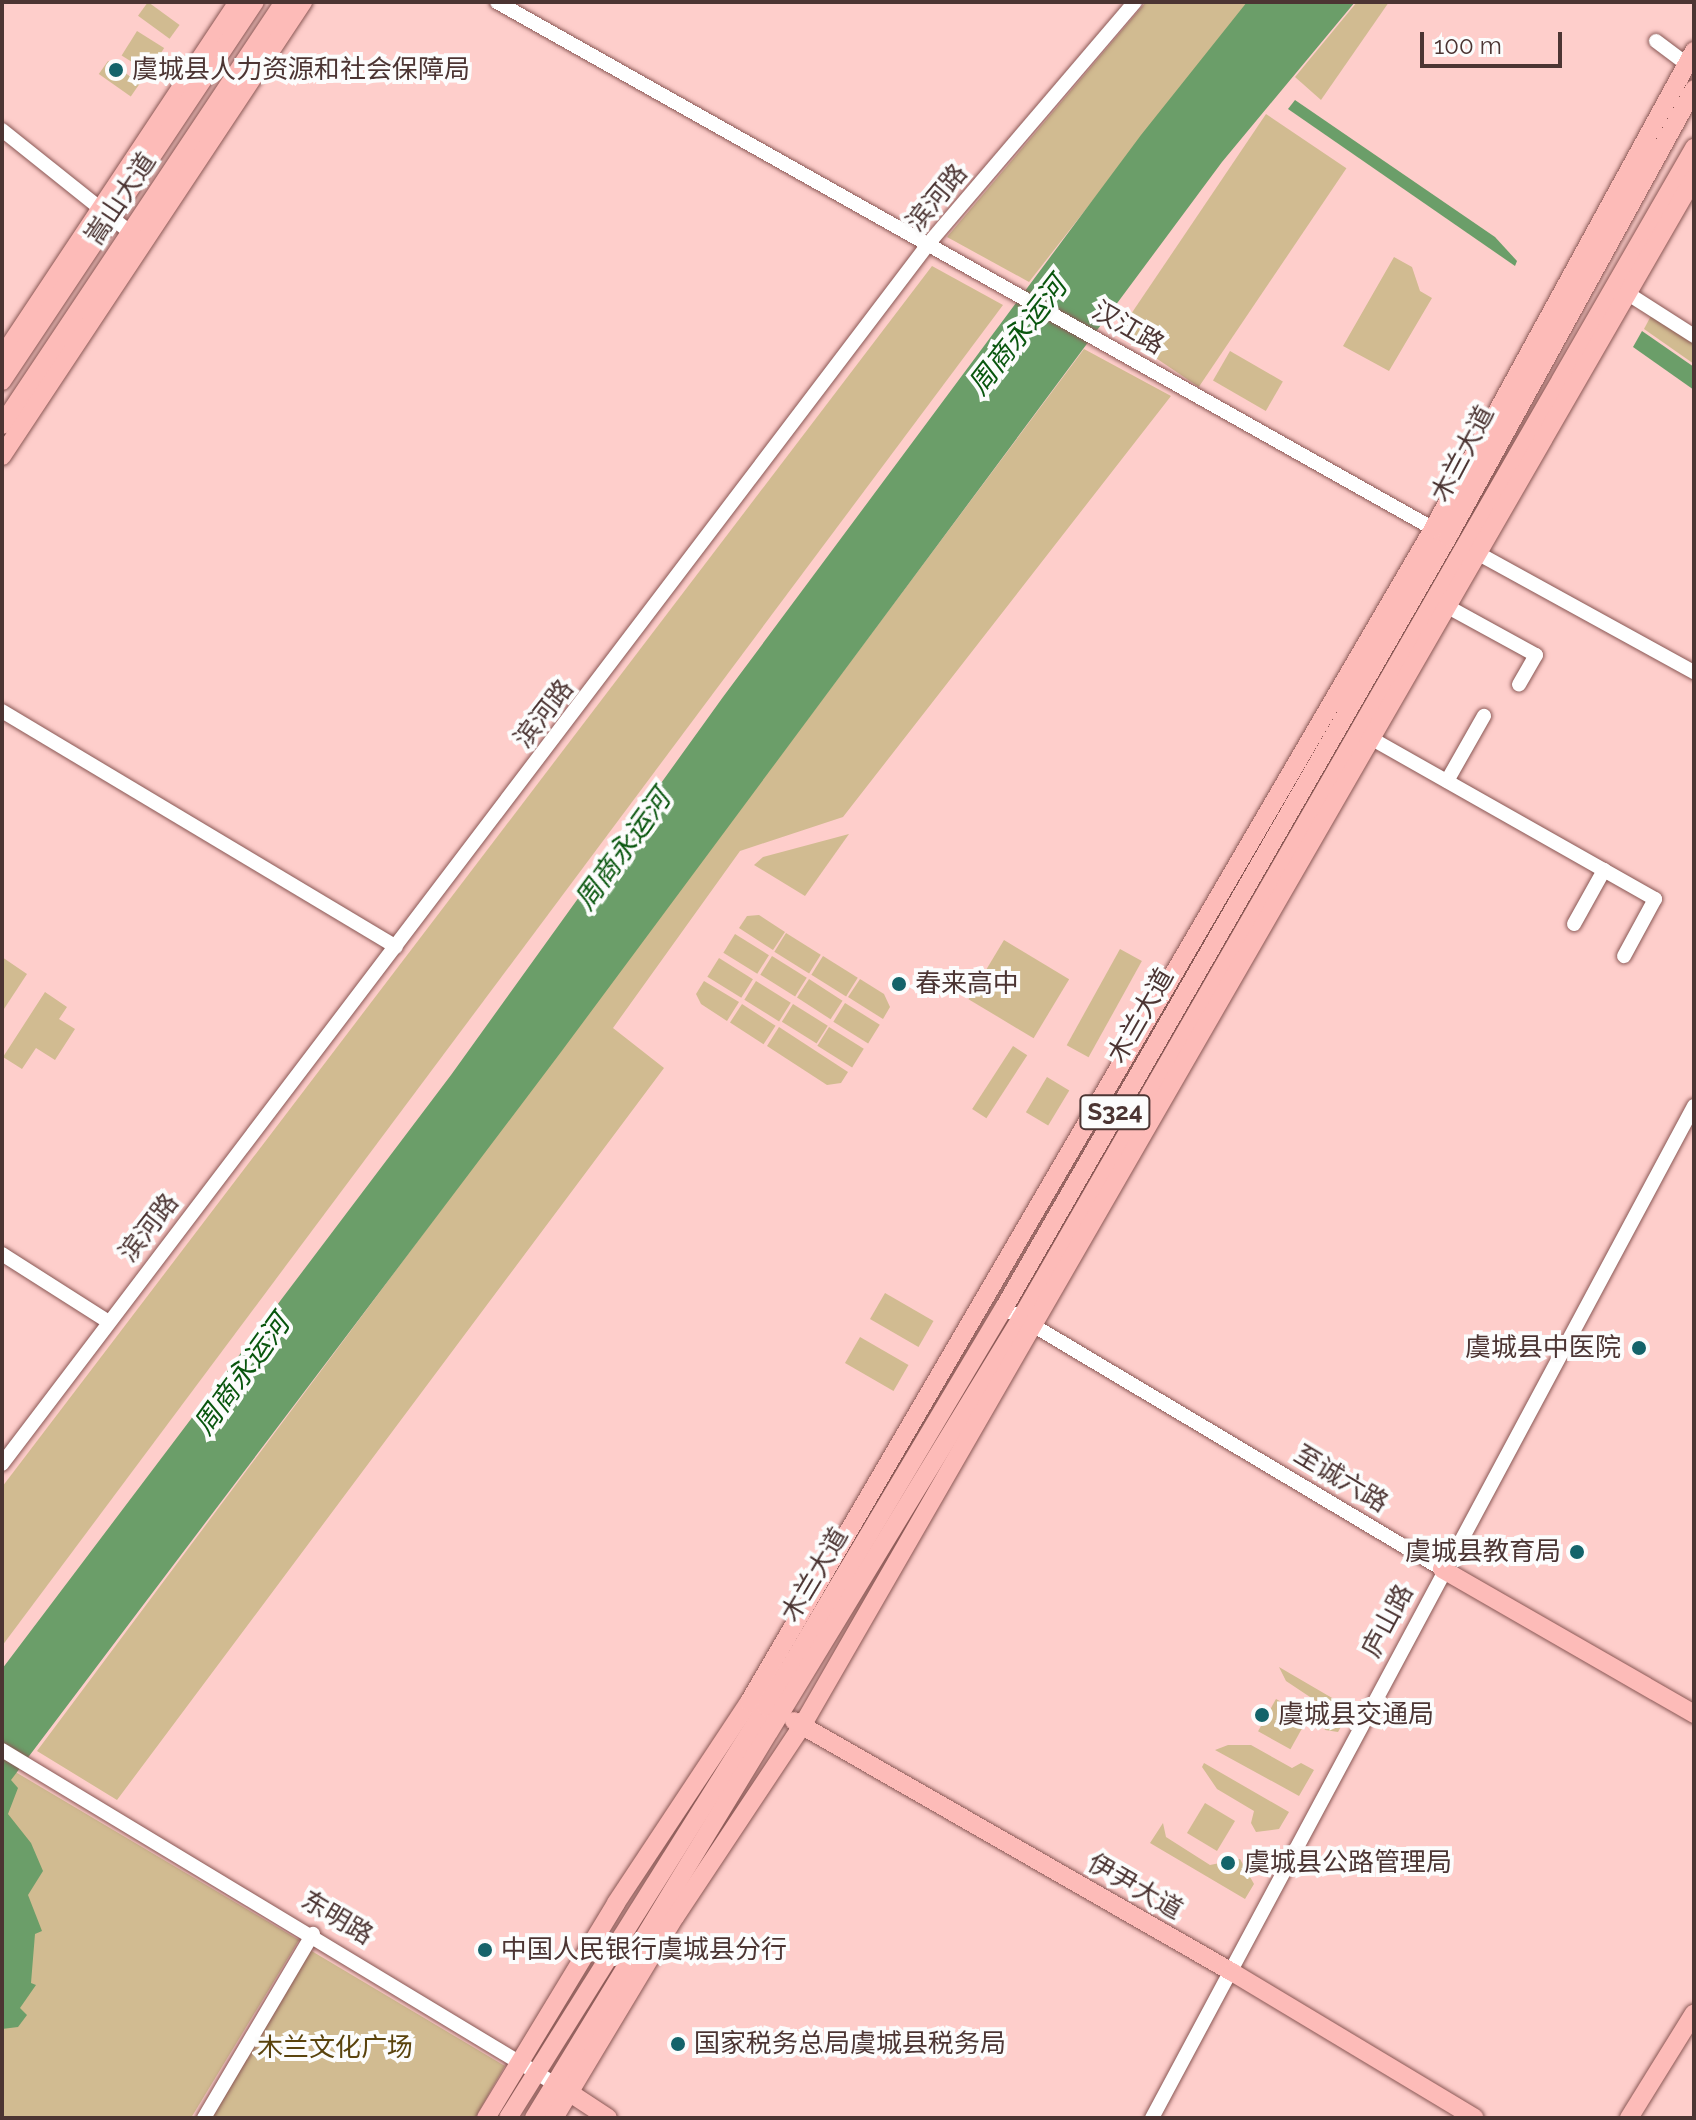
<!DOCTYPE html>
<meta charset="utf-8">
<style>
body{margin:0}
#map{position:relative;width:1696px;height:2120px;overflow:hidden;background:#fececb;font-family:Raleway,"Noto Sans SC",sans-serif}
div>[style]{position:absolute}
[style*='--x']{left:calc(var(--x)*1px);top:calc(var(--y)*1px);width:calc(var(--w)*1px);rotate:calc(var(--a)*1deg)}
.green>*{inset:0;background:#d1bb91;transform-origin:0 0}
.water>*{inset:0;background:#6b9e69}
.roads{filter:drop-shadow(0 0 2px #895754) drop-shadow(0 0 2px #895754)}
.minor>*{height:14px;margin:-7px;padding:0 7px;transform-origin:7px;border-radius:7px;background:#fff}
.major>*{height:18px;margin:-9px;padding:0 9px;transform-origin:9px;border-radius:9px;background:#fdbbb8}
.dots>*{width:22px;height:22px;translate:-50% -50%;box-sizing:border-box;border:4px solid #fcfcfc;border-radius:50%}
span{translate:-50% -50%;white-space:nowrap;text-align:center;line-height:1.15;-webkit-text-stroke:8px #fcfcfc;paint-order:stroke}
.shield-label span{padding:2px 6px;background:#fcfcfc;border:2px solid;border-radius:6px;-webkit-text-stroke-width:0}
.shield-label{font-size:24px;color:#4c3533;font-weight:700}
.poi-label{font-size:26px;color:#4c3533}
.left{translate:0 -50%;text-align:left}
.right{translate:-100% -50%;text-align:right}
.street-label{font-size:26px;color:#4c3533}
.park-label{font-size:26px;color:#5a430d}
.water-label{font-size:28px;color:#09560e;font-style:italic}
.frame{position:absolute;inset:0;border:4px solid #4c3533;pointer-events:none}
.scale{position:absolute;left:1420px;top:32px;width:142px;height:36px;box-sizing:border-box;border:4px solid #4c3533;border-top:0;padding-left:10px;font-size:24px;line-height:28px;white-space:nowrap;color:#4c3533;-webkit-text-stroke:6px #fcfcfc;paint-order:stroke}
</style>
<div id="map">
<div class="green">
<i style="left:148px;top:2px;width:39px;height:17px;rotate:36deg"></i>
<i style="clip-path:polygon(1146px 2px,1248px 2px,1029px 282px,947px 237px)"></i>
<i style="clip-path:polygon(1357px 2px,1389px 2px,1321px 100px,1295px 77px)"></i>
<i style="left:137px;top:31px;width:32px;height:29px;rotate:32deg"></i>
<i style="left:108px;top:61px;width:39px;height:16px;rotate:35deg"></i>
<i style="left:1266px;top:114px;width:97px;height:264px;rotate:34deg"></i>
<i style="clip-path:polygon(1394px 257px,1412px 267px,1420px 291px,1432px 298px,1389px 371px,1343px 346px)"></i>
<i style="clip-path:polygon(932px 266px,1003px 305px,2px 1646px,2px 1487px)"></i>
<i style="clip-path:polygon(1653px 312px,1694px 339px,1694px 364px,1644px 329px)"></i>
<i style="clip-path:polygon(1084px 349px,1171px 396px,843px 817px,740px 851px,613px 1028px,664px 1068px,117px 1800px,37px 1751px)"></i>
<i style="left:1230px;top:351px;width:61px;height:34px;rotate:30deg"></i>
<i style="clip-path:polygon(849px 834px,805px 896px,754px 865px,763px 857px)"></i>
<i style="clip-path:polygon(759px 915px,785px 932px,773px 950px,739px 928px,747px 916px)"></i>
<i style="left:786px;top:933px;width:41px;height:22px;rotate:32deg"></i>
<i style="left:735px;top:934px;width:40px;height:22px;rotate:32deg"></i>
<i style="left:1004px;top:940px;width:76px;height:69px;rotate:31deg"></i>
<i style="left:1120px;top:949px;width:25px;height:110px;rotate:29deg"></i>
<i style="left:772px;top:956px;width:41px;height:22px;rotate:32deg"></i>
<i style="left:823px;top:956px;width:41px;height:22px;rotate:32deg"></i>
<i style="clip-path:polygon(2px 957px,27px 974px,2px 1012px)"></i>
<i style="left:719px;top:958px;width:40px;height:22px;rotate:32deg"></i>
<i style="left:809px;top:979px;width:40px;height:22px;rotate:33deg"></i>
<i style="clip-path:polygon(860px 979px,884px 994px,890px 1007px,883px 1019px,848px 997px)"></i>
<i style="clip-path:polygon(704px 981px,739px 1002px,727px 1021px,701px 1004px,696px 994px)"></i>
<i style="left:756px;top:981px;width:41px;height:22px;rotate:32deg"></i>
<i style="clip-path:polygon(45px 992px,67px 1007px,59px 1019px,75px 1029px,55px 1060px,36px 1048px,22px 1069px,3px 1057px)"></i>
<i style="left:845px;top:1003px;width:41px;height:22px;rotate:32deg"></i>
<i style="left:742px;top:1004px;width:40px;height:22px;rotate:33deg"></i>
<i style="left:793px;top:1004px;width:41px;height:21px;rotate:32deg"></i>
<i style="clip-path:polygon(779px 1027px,848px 1072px,841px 1083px,827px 1085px,767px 1046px)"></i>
<i style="left:829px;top:1027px;width:41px;height:22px;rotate:32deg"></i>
<i style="left:1013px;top:1046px;width:17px;height:75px;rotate:33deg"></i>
<i style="left:1047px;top:1077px;width:26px;height:41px;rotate:31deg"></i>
<i style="left:885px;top:1293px;width:56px;height:30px;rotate:30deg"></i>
<i style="left:860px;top:1337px;width:56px;height:30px;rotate:30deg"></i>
<i style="clip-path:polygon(1279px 1667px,1351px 1709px,1338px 1732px,1325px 1730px,1322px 1722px,1331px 1711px,1286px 1681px)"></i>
<i style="left:1276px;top:1699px;width:37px;height:37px;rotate:29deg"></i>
<i style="clip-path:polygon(1228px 1745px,1251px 1745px,1292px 1768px,1301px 1763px,1314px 1770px,1299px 1796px,1215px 1750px)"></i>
<i style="clip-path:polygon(1204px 1763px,1289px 1812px,1279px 1829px,1256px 1832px,1251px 1823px,1254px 1811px,1217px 1789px,1202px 1767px)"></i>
<i style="clip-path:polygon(2px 1764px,299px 1940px,191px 2118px,2px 2118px)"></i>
<i style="left:1205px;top:1803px;width:35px;height:35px;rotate:31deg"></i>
<i style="clip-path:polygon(1163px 1823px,1166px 1837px,1210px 1865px,1240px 1859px,1254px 1884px,1245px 1899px,1150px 1843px)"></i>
<i style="clip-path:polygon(310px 1950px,505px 2066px,475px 2118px,211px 2118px)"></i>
</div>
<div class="water">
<i style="clip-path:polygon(1247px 2px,1355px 2px,1222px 162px,561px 1052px,11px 1780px,18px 1788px,8px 1814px,31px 1843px,43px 1871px,28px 1895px,42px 1931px,35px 1934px,31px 1983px,36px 1985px,20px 2008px,27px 2015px,18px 2027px,2px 2029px,2px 1669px,451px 1075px,723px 697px,1141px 135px)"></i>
<i style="clip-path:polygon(1295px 100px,1495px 237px,1517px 261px,1515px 266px,1288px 109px)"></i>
<i style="clip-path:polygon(1642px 331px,1694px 367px,1694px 390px,1633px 347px)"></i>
</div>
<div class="roads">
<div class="minor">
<i style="--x:497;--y:2;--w:1083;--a:29.36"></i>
<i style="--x:1656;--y:41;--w:39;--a:37"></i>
<i style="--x:2;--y:130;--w:164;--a:38.6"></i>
<i style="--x:1619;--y:288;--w:89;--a:32.6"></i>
<i style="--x:1470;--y:549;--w:256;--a:28.8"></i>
<i style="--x:1450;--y:608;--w:98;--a:28.7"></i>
<i style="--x:1536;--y:655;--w:34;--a:120"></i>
<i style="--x:2;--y:711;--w:459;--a:30.9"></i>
<i style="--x:1374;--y:740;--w:323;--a:29.5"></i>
<i style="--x:1655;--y:899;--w:65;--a:118.5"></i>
<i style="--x:1447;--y:781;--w:75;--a:-60.4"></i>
<i style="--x:1574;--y:924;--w:62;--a:-60.9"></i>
<i style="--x:2;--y:1254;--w:125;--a:32.5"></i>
<i style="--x:1004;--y:1308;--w:510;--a:30.79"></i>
<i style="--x:2;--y:1464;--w:1533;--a:-52.79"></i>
<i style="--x:929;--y:243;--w:317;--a:-49.5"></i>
<i style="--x:2;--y:1750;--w:646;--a:31.13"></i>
<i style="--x:204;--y:2118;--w:214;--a:-59.4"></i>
<i style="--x:1152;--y:2118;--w:1148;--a:-61.83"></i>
</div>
<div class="major">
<i style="--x:2;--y:357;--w:426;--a:-56.4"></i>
<i style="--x:2;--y:381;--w:456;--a:-56.3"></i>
<i style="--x:2;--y:425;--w:508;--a:-56.31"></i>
<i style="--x:2;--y:456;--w:545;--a:-56.46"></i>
<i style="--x:1442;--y:1569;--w:291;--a:29.9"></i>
<i style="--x:794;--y:1721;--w:505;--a:29.82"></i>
<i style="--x:1232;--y:1972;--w:283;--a:31"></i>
<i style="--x:561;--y:2087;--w:56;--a:33.4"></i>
<i style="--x:486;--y:2118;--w:251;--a:-58.8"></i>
<i style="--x:616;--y:1903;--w:241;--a:-56.5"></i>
<i style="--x:749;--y:1702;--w:1358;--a:-59.75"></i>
<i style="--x:1433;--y:529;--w:545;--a:-61.36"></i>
<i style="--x:508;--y:2118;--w:485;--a:-57.9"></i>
<i style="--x:766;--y:1707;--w:465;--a:-59.2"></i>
<i style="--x:1004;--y:1308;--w:890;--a:-60.06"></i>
<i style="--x:1448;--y:537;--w:511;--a:-61.23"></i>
<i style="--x:534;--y:2118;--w:937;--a:-58.67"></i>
<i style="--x:1021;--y:1318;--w:1350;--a:-60.09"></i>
<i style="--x:554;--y:2118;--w:235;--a:-59"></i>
<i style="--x:675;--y:1917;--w:229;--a:-56.4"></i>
<i style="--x:802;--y:1726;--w:1787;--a:-60.05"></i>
<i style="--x:1629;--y:2118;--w:123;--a:-58.2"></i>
</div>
</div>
<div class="dots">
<i style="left:116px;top:70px;background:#14636a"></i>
<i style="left:899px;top:984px;background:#14636a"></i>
<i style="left:1639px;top:1348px;background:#14636a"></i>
<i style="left:1577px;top:1552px;background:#14636a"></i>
<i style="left:1262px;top:1715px;background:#14636a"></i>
<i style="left:1228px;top:1863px;background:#14636a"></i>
<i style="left:485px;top:1950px;background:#14636a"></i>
<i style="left:678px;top:2044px;background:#14636a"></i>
</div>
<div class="shield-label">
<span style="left:1115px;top:1112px">S324</span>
</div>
<div class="poi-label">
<span class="left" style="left:132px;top:70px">虞城县人力资源和社会保障局</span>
<span class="left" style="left:915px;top:984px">春来高中</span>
<span class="right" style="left:1621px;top:1348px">虞城县中医院</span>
<span class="right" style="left:1561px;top:1552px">虞城县教育局</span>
<span class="left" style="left:1278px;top:1715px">虞城县交通局</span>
<span class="left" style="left:1244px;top:1863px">虞城县公路管理局</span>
<span class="left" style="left:501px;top:1950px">中国人民银行虞城县分行</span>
<span class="left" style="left:694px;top:2044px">国家税务总局虞城县税务局</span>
</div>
<div class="street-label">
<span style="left:937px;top:198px;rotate:-50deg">滨河路</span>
<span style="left:121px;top:199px;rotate:-56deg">嵩山大道</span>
<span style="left:1128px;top:328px;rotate:30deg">汉江路</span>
<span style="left:1463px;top:454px;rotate:-62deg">木兰大道</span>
<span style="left:544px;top:714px;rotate:-52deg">滨河路</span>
<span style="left:1141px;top:1016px;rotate:-60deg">木兰大道</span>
<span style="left:149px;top:1228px;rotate:-52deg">滨河路</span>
<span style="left:1341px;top:1479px;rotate:31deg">至诚六路</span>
<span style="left:815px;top:1575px;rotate:-59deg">木兰大道</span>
<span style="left:1388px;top:1621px;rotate:-62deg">庐山路</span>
<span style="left:1135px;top:1887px;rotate:30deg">伊尹大道</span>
<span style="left:337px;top:1918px;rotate:31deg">东明路</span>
</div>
<div class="park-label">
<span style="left:335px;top:2048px">木兰文化广场</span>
</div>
<div class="water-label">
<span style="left:1018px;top:336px;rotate:-52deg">周商永运河</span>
<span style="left:623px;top:850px;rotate:-54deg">周商永运河</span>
<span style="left:242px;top:1375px;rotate:-54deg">周商永运河</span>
</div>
<div class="frame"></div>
<div class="scale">100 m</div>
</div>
